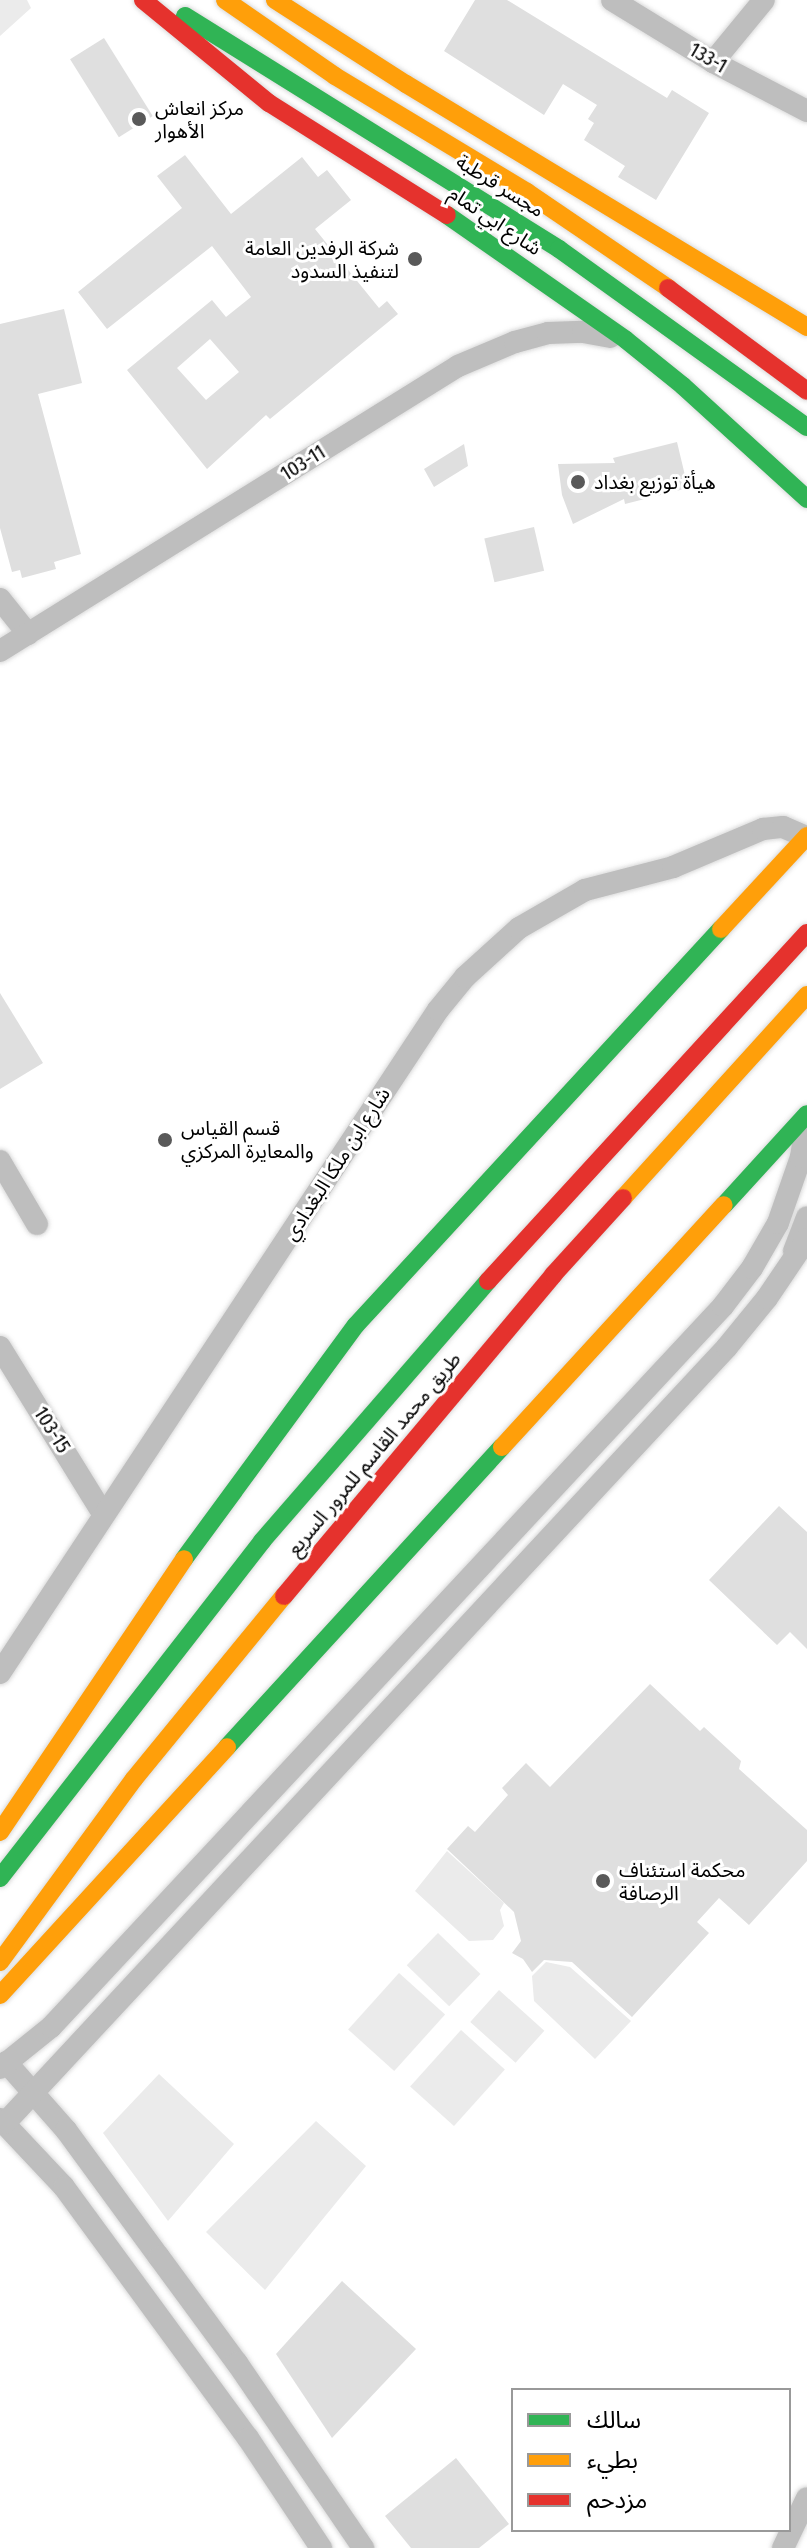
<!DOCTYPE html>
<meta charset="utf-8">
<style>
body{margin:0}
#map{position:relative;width:807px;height:2548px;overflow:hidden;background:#fff;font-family:"Fira Sans Condensed","Noto Sans Arabic",sans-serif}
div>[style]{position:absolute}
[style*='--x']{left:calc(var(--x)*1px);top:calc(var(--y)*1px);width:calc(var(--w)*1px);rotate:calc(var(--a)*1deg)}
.green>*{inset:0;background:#ebebeb;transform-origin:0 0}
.building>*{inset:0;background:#dfdfdf;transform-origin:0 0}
.roads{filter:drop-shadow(0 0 2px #dbdbdb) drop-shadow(0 0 2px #dbdbdb)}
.street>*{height:22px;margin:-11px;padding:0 11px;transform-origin:11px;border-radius:11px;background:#bebebe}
.fast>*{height:18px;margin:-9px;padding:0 9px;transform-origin:9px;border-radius:9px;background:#30b455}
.slow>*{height:18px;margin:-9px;padding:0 9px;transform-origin:9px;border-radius:9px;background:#ff9f0a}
.jam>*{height:18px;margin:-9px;padding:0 9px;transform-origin:9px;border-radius:9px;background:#e5322d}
.dots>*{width:22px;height:22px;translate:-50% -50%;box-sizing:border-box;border:4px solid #fff;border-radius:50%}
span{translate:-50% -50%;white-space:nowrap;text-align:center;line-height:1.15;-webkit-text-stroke:6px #fff;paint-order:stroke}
.street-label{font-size:20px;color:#000}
.poi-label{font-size:20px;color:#000}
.left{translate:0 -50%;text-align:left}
.right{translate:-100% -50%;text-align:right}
.legend{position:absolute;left:511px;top:2388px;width:280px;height:144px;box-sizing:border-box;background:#fff;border:2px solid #999;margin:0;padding:10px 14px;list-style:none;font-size:24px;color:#000}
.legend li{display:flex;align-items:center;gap:16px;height:40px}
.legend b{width:40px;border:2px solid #999}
</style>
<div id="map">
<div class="green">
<i style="clip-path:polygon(0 0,27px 0,31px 8px,0 36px)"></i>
<i style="clip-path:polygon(447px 1851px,504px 1903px,500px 1910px,504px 1926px,493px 1940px,469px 1941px,415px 1891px)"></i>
<i style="left:438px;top:1933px;width:59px;height:45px;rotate:44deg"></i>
<i style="clip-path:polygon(546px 1962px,570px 1967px,631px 2021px,595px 2059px,534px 2001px,532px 1976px)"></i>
<i style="left:399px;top:1973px;width:62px;height:76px;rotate:42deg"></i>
<i style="left:499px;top:1990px;width:61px;height:43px;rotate:42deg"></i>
<i style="left:461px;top:2030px;width:59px;height:76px;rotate:42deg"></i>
<i style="clip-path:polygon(159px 2074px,234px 2144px,168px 2221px,103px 2133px)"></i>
<i style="clip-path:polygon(316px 2121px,366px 2166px,265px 2290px,206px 2232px)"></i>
</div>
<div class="building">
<i style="clip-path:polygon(475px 0,507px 0,667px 98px,672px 90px,709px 113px,656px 200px,618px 177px,625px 166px,584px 140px,594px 123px,588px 119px,597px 105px,563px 84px,544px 115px,444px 51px)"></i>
<i style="left:104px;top:38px;width:92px;height:40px;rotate:58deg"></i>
<i style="clip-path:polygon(evenodd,185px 155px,231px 214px,302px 157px,318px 177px,327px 170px,351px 200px,315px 229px,379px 308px,387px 301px,398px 314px,270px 419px,266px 415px,207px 469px,127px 370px,212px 300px,226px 317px,251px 297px,212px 246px,107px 329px,78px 292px,182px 208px,157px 176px,185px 155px,210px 339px,239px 372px,206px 400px,177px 368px,210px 339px)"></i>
<i style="clip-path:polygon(64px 309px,82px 383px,38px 394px,81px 554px,54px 562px,56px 569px,22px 578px,20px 570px,12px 572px,0 528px,0 324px)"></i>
<i style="clip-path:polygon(677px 442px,688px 488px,625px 504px,624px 499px,573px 524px,562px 495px,558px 464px,615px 463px,613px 458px)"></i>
<i style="clip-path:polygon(464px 444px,468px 466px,434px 487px,424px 469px)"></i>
<i style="left:534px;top:527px;width:45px;height:51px;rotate:77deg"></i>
<i style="clip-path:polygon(0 993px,43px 1063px,0 1089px)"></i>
<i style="clip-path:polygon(779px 1506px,807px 1532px,807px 1649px,790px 1632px,777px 1645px,709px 1580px)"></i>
<i style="clip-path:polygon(650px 1684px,700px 1731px,704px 1727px,741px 1761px,739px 1769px,807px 1830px,807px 1861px,749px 1925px,719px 1898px,697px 1922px,709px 1933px,632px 2017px,572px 1962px,544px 1960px,532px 1972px,523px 1959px,512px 1953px,521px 1941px,514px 1912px,447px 1849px,468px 1826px,475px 1832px,508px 1795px,502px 1788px,526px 1763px,550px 1787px)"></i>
<i style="clip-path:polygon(342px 2281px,416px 2349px,332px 2438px,276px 2354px)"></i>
<i style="clip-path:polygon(456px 2458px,509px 2524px,479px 2548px,411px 2548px,385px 2516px)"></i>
</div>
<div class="roads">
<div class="street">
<i style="--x:612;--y:0;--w:119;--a:31.5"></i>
<i style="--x:713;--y:62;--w:106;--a:27.5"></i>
<i style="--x:713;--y:62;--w:80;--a:-50.6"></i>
<i style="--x:0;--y:599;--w:45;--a:51.3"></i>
<i style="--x:0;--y:651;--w:539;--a:-31.89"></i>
<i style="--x:458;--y:366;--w:62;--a:-22.8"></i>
<i style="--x:515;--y:342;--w:34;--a:-15"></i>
<i style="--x:548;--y:333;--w:35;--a:-2"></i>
<i style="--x:583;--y:332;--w:28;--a:10"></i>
<i style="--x:0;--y:1161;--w:73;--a:59.6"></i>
<i style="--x:794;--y:1251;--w:36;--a:-69"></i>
<i style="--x:0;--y:1347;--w:196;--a:58.3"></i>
<i style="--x:0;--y:1673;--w:795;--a:-56.55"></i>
<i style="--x:438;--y:1010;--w:43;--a:-50.7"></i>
<i style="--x:465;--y:977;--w:73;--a:-42.2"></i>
<i style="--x:519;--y:928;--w:76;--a:-29.9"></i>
<i style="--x:585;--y:890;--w:91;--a:-14.6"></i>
<i style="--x:673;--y:867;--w:98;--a:-22.9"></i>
<i style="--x:763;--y:829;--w:20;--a:-6"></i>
<i style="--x:783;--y:827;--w:25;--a:23"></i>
<i style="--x:6;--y:2062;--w:91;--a:48.6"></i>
<i style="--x:66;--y:2130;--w:157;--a:53.8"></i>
<i style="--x:159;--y:2257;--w:132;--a:53.7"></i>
<i style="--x:237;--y:2363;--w:224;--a:55.7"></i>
<i style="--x:0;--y:2068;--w:65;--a:-38.8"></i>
<i style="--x:51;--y:2027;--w:986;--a:-47.01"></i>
<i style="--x:723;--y:1306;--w:48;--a:-52.7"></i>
<i style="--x:752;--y:1268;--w:52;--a:-60"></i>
<i style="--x:778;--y:1223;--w:70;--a:-70.8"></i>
<i style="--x:801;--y:1157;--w:37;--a:-81"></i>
<i style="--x:0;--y:2119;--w:93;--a:46.7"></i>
<i style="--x:64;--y:2187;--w:311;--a:53.8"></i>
<i style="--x:248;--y:2438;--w:132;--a:56.4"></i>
<i style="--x:5;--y:2123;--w:1060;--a:-47.06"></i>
<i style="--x:727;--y:1347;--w:63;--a:-50.8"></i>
<i style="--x:767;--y:1298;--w:71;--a:-55.9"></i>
<i style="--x:783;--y:2548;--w:55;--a:-64.4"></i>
</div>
<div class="fast">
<i style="--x:185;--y:16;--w:441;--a:31.9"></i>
<i style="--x:559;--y:249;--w:305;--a:35.7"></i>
<i style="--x:447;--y:215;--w:218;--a:34.9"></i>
<i style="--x:626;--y:340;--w:73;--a:38.9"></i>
<i style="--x:683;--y:386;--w:168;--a:42.3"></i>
<i style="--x:724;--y:1205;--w:123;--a:-47.6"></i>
<i style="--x:184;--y:1559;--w:290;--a:-53.7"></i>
<i style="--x:356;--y:1325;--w:539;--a:-47.33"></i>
<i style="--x:227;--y:1747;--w:407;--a:-47.5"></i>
<i style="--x:0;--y:1878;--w:427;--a:-52.1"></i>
<i style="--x:262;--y:1541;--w:344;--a:-49"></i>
</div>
<div class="slow">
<i style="--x:225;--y:0;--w:134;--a:34.6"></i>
<i style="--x:335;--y:76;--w:224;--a:31.1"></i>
<i style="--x:527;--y:192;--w:171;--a:34.2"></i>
<i style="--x:275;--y:0;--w:156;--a:32.7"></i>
<i style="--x:406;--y:84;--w:469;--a:31.2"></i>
<i style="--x:721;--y:929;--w:127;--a:-47.2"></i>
<i style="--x:623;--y:1198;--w:274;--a:-47.8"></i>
<i style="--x:502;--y:1447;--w:328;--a:-47.5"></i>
<i style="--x:0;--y:1832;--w:329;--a:-56"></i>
<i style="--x:0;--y:1962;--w:227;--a:-53.8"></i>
<i style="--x:134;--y:1779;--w:237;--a:-50.7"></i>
<i style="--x:0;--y:1995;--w:336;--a:-47.5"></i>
</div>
<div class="jam">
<i style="--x:143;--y:0;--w:163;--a:39.3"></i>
<i style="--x:269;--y:103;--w:210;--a:32.2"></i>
<i style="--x:668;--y:288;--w:173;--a:36.5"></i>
<i style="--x:488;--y:1281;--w:472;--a:-47.5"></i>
<i style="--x:284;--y:1596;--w:419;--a:-50"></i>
<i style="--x:553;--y:1275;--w:104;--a:-47.7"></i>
</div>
</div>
<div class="dots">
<i style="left:139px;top:119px;background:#595959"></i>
<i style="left:415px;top:259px;background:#595959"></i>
<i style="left:578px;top:482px;background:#595959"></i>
<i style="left:165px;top:1140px;background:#595959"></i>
<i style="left:603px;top:1881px;background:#595959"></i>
</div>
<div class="street-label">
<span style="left:708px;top:58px;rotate:30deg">133-1</span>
<span style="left:500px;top:186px;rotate:32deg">مجسر قرطبة</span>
<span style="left:495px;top:221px;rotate:34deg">شارع ابي تمام</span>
<span style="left:303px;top:463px;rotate:-32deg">103-11</span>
<span style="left:337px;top:1164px;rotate:-57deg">شارع ابن ملكا البغدادي</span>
<span style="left:52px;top:1430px;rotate:58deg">103-15</span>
<span style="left:374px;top:1454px;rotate:-50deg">طريق محمد القاسم للمرور السريع</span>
</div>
<div class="poi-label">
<span class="left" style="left:155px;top:120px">مركز انعاش<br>الأهوار</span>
<span class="right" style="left:399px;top:260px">شركة الرفدين العامة<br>لتنفيذ السدود</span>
<span class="left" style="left:594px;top:482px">هيأة توزيع بغداد</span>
<span class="left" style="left:181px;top:1140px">قسم القياس<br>والمعايرة المركزي</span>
<span class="left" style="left:619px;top:1882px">محكمة استئناف<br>الرصافة</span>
</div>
<ul class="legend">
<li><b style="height:10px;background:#30b455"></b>سالك</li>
<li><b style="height:10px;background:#ff9f0a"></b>بطيء</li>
<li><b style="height:10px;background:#e5322d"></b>مزدحم</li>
</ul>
</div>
